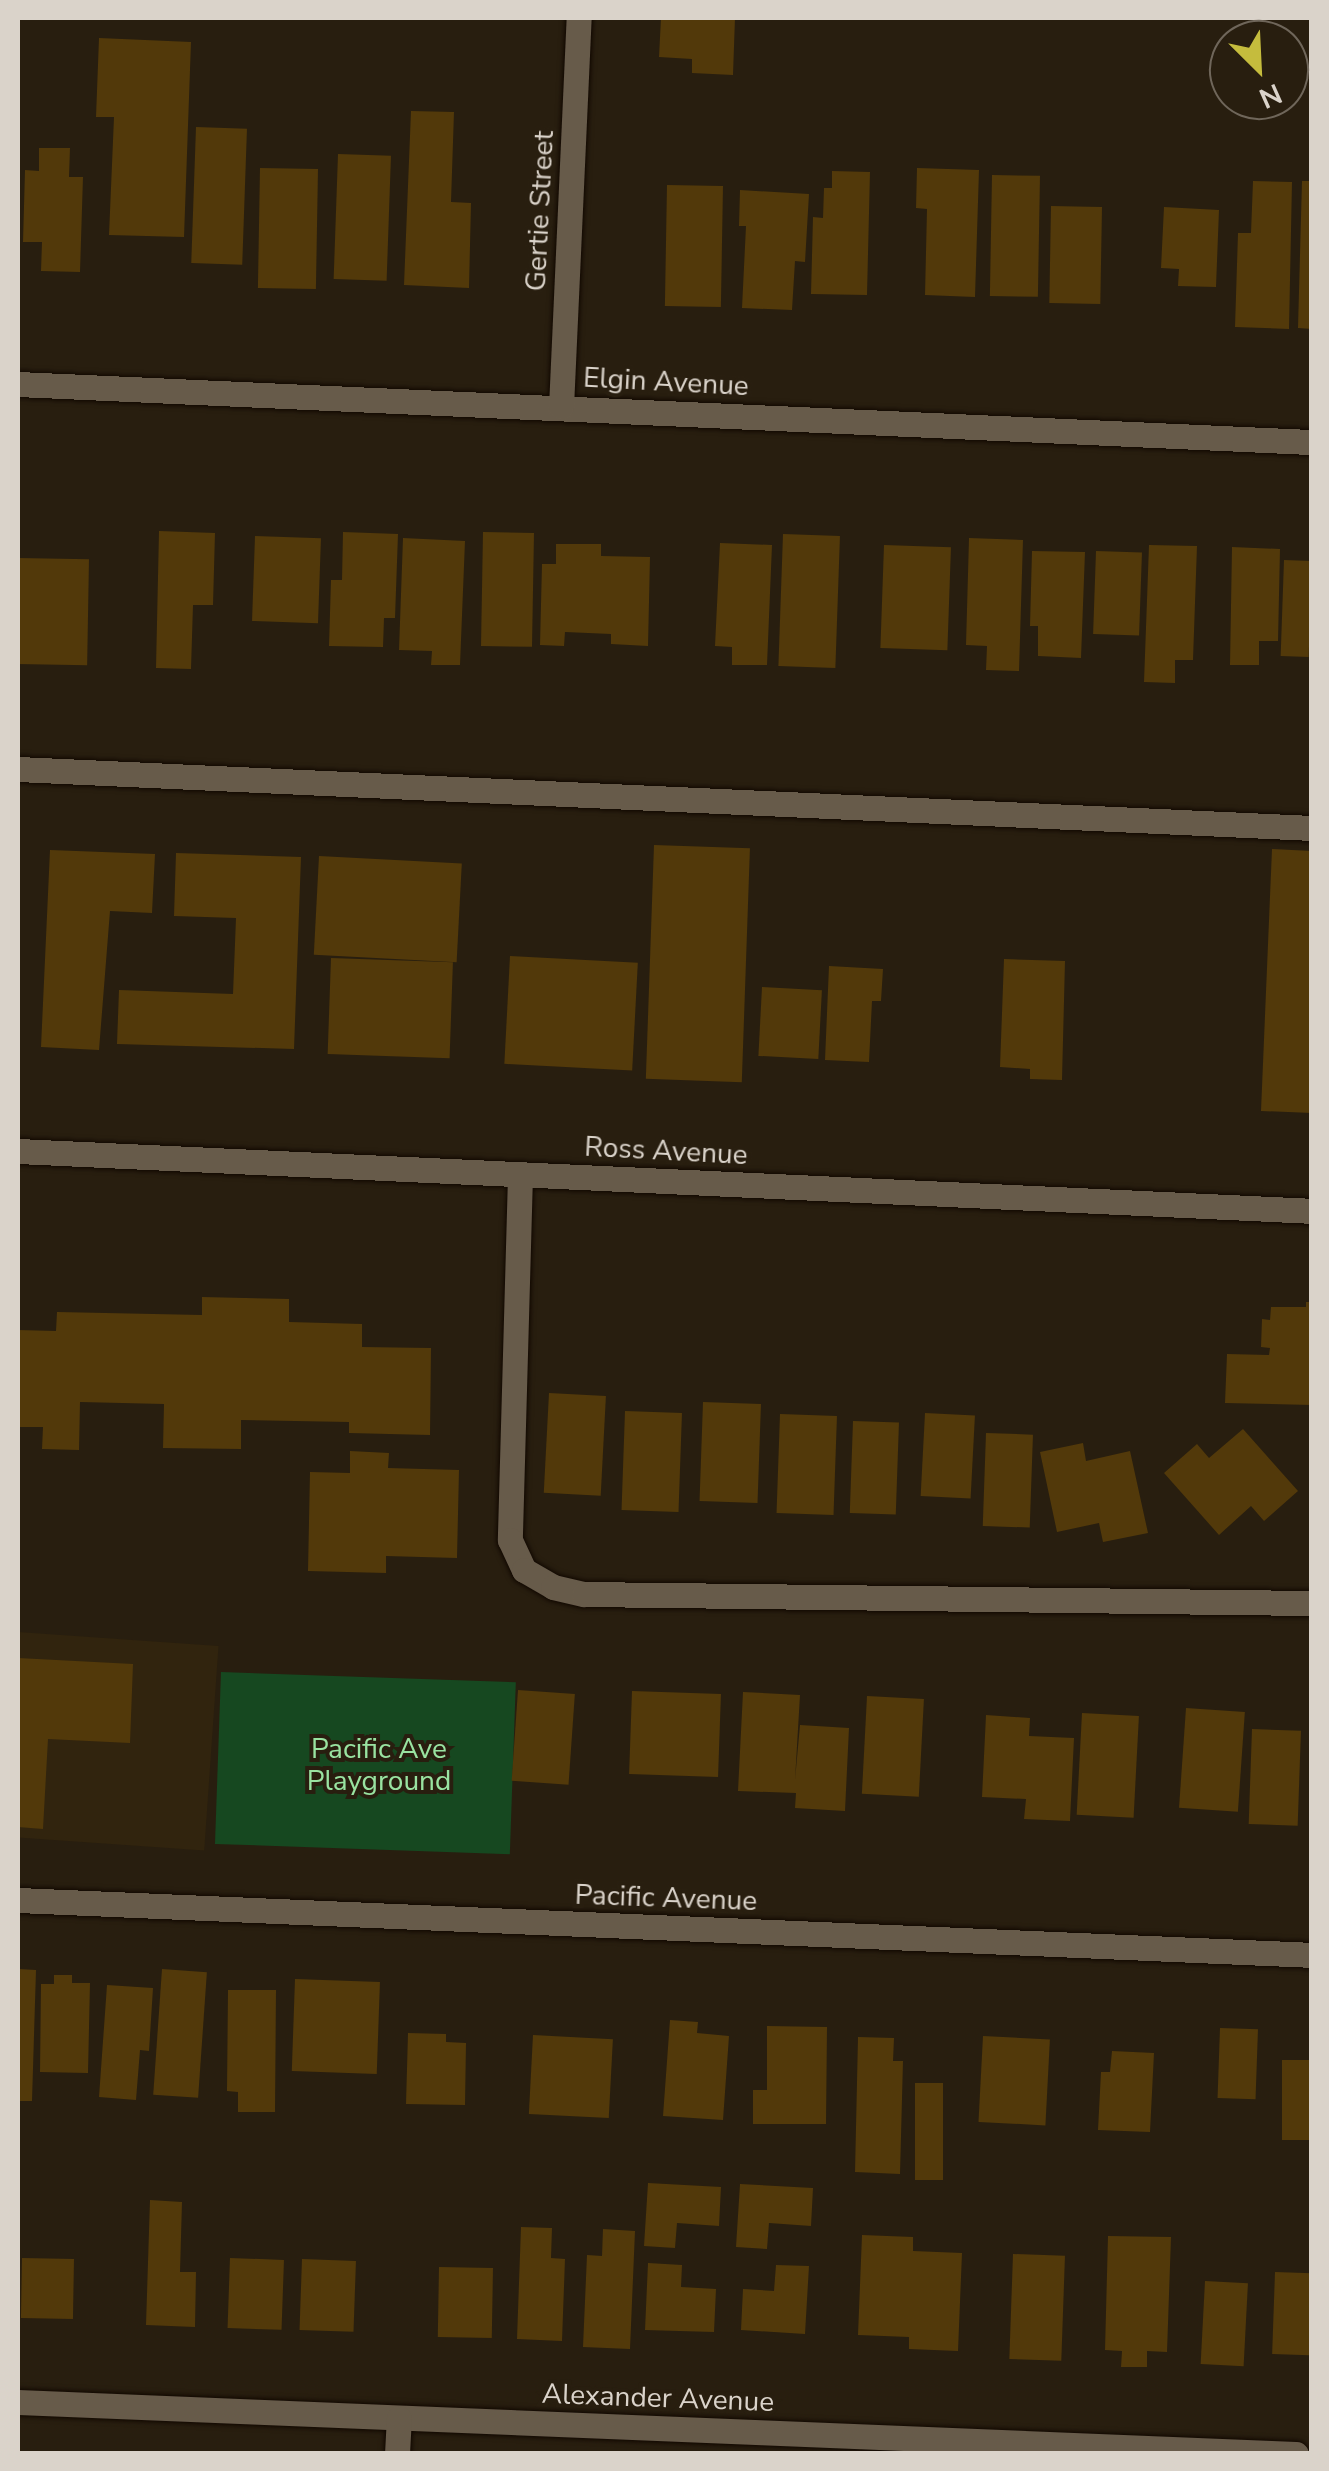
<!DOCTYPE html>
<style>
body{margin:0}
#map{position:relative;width:1329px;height:2471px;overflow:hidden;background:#281e0f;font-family:"Nunito Sans",sans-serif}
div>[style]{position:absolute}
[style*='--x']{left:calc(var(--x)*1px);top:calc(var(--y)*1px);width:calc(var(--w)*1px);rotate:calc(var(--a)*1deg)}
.built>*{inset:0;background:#31240e;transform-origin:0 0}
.green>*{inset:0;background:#164820;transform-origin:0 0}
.building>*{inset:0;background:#52390a;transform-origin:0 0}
.roads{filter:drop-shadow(0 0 2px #110800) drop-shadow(0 0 2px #110800)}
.service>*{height:25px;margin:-12.5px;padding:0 12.5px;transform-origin:12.5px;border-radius:12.5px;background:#675b4a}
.minor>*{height:25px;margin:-12.5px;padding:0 12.5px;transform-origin:12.5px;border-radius:12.5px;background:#675b4a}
.tertiary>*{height:25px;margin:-12.5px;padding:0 12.5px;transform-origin:12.5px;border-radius:12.5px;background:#675b4a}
span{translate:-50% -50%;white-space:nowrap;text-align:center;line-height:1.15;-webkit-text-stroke:8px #281e0f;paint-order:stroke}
.street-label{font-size:28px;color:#dad3ca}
.park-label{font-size:28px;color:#99e3a1}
.frame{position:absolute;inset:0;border:20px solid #dad3ca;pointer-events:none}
.north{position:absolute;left:1209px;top:20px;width:100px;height:100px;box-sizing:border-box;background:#281e0f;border:2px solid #6f665a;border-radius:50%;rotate:156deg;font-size:28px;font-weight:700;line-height:40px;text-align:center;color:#dad3ca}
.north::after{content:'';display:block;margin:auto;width:35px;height:45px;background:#c5bc3d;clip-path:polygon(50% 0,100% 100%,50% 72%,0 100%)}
</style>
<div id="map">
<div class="built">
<i style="left:18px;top:1632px;width:201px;height:205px;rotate:4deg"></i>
</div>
<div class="green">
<i style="left:221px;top:1672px;width:295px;height:172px;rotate:2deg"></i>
</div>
<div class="building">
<i style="clip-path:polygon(661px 18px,735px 18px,733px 75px,692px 73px,692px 59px,659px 57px)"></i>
<i style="clip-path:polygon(99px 38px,191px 42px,184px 237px,109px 235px,114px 117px,96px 117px)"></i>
<i style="clip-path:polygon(411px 111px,454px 112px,451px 202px,471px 203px,469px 288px,404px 285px)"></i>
<i style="left:196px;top:127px;width:51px;height:136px;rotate:2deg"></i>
<i style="clip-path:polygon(39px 148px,70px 148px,69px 177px,83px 177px,80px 272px,41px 271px,42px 242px,23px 242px,25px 170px,39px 171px)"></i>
<i style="left:338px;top:154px;width:53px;height:125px;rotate:2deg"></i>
<i style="left:260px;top:168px;width:58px;height:120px;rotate:1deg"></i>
<i style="clip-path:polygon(917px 168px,979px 170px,975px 297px,925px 295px,927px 209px,916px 208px)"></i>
<i style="clip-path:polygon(832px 171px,870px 172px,867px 295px,811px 294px,813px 217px,823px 218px,824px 188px,832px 188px)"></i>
<i style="left:992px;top:175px;width:48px;height:121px;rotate:1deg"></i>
<i style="clip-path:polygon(1253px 181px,1292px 182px,1289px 329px,1235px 327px,1238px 233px,1251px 233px)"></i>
<i style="clip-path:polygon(1302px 181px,1312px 181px,1312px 329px,1298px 328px)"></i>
<i style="left:667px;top:185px;width:56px;height:121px;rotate:1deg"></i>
<i style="clip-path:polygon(740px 190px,809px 194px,805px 262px,795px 261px,792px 310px,742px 308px,746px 226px,739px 226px)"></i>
<i style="left:1051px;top:206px;width:51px;height:97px;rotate:1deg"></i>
<i style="clip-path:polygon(1164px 207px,1219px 210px,1216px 287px,1178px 286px,1179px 269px,1161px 268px)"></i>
<i style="clip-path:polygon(159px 531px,215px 533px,213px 605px,193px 605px,191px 669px,156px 668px)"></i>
<i style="clip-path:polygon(343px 532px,398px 534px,395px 618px,384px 618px,383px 647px,329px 646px,331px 580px,342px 580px)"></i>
<i style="left:483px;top:532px;width:51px;height:114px;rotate:1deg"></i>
<i style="left:783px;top:534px;width:57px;height:132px;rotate:2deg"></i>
<i style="left:255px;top:536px;width:66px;height:85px;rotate:2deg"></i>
<i style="clip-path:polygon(403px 538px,465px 541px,460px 665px,431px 665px,432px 651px,399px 650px)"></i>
<i style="clip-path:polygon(969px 538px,1023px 540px,1019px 671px,986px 670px,987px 646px,966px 645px)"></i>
<i style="clip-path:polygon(720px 543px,772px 545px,767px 665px,732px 665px,732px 647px,715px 646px)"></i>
<i style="clip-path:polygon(556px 544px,601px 544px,601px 556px,650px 557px,648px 646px,611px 644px,611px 634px,565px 632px,564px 646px,540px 645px,542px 564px,556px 564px)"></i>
<i style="left:884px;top:545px;width:67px;height:103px;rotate:2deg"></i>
<i style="clip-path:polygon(1149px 545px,1197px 546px,1193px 660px,1175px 660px,1175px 683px,1144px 682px)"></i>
<i style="clip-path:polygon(1232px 547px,1280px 549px,1278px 641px,1259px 641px,1259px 665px,1230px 665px)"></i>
<i style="clip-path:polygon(1032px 551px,1085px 552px,1081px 658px,1038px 656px,1038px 626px,1030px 626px)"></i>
<i style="left:1096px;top:551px;width:46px;height:83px;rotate:2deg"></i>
<i style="left:18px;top:558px;width:71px;height:106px;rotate:1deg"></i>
<i style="left:1284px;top:560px;width:28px;height:96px;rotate:2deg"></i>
<i style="left:654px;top:845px;width:96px;height:234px;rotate:2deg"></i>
<i style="clip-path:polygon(1272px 849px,1312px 851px,1312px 1113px,1261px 1111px)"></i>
<i style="clip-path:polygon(50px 850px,155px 854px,152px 913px,110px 911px,99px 1050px,41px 1047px)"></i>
<i style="clip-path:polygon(176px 853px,301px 857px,294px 1049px,117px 1044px,119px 990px,233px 994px,236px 918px,174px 916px)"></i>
<i style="left:319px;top:856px;width:143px;height:99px;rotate:3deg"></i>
<i style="left:510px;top:956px;width:128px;height:108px;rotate:3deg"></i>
<i style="left:331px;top:958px;width:122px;height:96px;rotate:2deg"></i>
<i style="clip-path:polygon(1004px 959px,1065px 961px,1062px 1080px,1030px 1079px,1030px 1069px,1000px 1067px)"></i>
<i style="clip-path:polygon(829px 966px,883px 969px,881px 1001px,872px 1001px,869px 1062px,825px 1060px)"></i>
<i style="left:762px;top:987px;width:60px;height:69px;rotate:3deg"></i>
<i style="clip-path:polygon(202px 1297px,289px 1299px,289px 1322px,362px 1324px,362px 1347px,431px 1348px,430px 1435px,349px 1433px,349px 1422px,241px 1420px,241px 1449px,163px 1448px,164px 1404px,80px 1402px,79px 1450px,42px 1449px,43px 1427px,18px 1427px,18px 1330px,56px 1331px,57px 1312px,202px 1315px)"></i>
<i style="clip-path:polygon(1306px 1302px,1312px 1302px,1312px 1405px,1225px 1403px,1227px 1354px,1269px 1355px,1270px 1348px,1261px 1347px,1262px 1319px,1270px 1320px,1271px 1307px,1306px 1307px)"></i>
<i style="left:549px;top:1393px;width:57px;height:100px;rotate:3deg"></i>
<i style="left:703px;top:1402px;width:58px;height:99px;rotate:2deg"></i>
<i style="left:625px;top:1411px;width:57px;height:99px;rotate:2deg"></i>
<i style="left:925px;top:1413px;width:50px;height:83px;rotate:3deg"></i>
<i style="left:780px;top:1414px;width:57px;height:99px;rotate:2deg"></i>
<i style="left:853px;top:1421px;width:46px;height:92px;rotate:2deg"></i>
<i style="clip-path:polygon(1243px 1429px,1298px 1491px,1264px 1521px,1251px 1506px,1219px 1535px,1164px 1473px,1197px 1444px,1209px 1458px)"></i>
<i style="left:986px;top:1433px;width:47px;height:93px;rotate:2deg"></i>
<i style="clip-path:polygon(1083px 1443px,1086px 1461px,1130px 1451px,1148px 1533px,1103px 1542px,1099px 1523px,1057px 1532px,1040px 1452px)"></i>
<i style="clip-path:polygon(350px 1451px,389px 1453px,388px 1468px,459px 1470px,457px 1558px,386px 1556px,386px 1573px,308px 1571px,310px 1472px,350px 1473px)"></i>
<i style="clip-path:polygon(18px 1658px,133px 1664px,130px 1743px,48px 1739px,43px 1829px,18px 1827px)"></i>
<i style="left:518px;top:1690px;width:57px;height:91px;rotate:4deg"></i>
<i style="left:632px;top:1691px;width:89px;height:83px;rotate:2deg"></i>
<i style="clip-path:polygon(743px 1692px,800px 1695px,795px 1780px,800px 1725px,849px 1728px,845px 1811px,795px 1808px,796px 1793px,738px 1791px)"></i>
<i style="left:867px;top:1696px;width:57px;height:98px;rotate:3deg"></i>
<i style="left:1186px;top:1708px;width:59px;height:100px;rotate:4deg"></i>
<i style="left:1082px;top:1713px;width:57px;height:102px;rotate:3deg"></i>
<i style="clip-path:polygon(986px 1715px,1030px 1718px,1029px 1736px,1074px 1738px,1070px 1821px,1024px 1819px,1026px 1799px,982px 1797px)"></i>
<i style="left:1252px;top:1729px;width:49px;height:95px;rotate:2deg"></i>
<i style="clip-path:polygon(18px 1969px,36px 1970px,32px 2101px,18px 2101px)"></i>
<i style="left:162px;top:1969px;width:45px;height:126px;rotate:4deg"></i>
<i style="clip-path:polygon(54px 1975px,72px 1975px,72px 1983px,90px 1983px,88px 2073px,40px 2072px,41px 1984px,54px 1984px)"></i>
<i style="left:295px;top:1979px;width:85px;height:92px;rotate:2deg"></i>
<i style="clip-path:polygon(107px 1985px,153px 1988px,149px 2051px,140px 2050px,136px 2100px,99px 2097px)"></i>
<i style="clip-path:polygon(228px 1990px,276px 1990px,275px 2112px,238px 2112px,238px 2092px,227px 2091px)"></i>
<i style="clip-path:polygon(670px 2020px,698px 2022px,697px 2033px,729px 2036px,723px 2120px,663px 2116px)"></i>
<i style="clip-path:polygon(767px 2026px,827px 2027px,826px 2124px,753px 2124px,753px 2090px,767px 2090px)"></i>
<i style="left:1220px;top:2028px;width:38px;height:70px;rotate:2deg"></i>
<i style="clip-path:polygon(408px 2033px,446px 2034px,446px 2042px,466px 2043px,465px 2105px,406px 2104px)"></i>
<i style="left:533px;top:2035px;width:80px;height:79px;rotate:3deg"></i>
<i style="left:983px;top:2036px;width:67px;height:86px;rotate:3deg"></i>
<i style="clip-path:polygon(858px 2037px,894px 2038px,893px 2061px,903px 2061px,900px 2174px,855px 2172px)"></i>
<i style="clip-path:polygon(1112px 2051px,1154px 2053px,1150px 2132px,1098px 2130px,1101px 2072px,1110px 2072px)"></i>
<i style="left:1282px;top:2060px;width:30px;height:80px"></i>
<i style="left:915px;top:2083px;width:28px;height:97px"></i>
<i style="clip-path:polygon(648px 2183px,721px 2187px,719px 2226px,677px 2223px,675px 2248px,644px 2246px)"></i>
<i style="clip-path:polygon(740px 2184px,813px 2188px,811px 2226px,769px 2223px,767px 2249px,736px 2247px)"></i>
<i style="clip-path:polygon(150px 2200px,182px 2202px,180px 2272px,196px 2272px,195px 2327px,146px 2325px)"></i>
<i style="clip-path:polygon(521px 2227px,552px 2228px,551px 2258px,565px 2259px,562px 2341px,517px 2339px)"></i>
<i style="clip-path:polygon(603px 2229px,635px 2231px,630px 2349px,583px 2347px,587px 2255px,602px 2256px)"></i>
<i style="clip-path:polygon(862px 2235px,913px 2237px,913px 2251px,962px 2253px,958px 2351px,909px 2349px,909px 2337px,858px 2335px)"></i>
<i style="clip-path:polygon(1108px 2236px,1171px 2237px,1167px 2352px,1147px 2351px,1147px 2367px,1121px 2367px,1122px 2351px,1105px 2350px)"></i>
<i style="left:1013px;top:2254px;width:52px;height:105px;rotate:2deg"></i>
<i style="left:22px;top:2258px;width:52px;height:60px;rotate:1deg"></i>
<i style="left:230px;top:2258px;width:54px;height:70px;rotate:2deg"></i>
<i style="left:302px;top:2259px;width:54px;height:71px;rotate:2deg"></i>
<i style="clip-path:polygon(648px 2263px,682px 2265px,681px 2287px,716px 2289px,714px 2332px,645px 2330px)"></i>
<i style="clip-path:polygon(776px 2265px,809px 2266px,805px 2334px,741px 2330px,743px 2289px,774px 2291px)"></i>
<i style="left:439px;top:2267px;width:54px;height:70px;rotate:1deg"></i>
<i style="left:1275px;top:2272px;width:37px;height:82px;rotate:2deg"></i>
<i style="left:1205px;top:2281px;width:43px;height:83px;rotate:3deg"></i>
</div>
<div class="roads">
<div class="service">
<i style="--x:18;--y:769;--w:1295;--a:2.61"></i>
<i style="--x:520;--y:1175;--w:365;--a:91.6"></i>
<i style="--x:510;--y:1540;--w:33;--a:65"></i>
<i style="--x:524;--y:1570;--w:34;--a:30"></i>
<i style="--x:553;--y:1587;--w:32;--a:13"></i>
<i style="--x:584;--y:1594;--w:728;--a:0.71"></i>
</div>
<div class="minor">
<i style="--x:18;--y:384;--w:1295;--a:2.57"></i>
<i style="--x:561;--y:407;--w:389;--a:-87.4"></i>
<i style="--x:18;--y:1151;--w:1295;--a:2.65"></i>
<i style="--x:18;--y:2402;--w:1279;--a:2.33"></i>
<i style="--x:397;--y:2454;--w:36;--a:-87"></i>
</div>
<div class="tertiary">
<i style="--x:18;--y:1900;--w:1295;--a:2.43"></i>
</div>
</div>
<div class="street-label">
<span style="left:540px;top:211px;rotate:-87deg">Gertie Street</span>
<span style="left:666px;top:382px;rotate:3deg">Elgin Avenue</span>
<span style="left:666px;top:1151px;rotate:3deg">Ross Avenue</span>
<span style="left:666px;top:1898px;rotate:2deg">Pacific Avenue</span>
<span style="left:658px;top:2398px;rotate:2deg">Alexander Avenue</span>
</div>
<div class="park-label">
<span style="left:379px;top:1765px">Pacific Ave<br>Playground</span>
</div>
<div class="frame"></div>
<div class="north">N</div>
</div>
